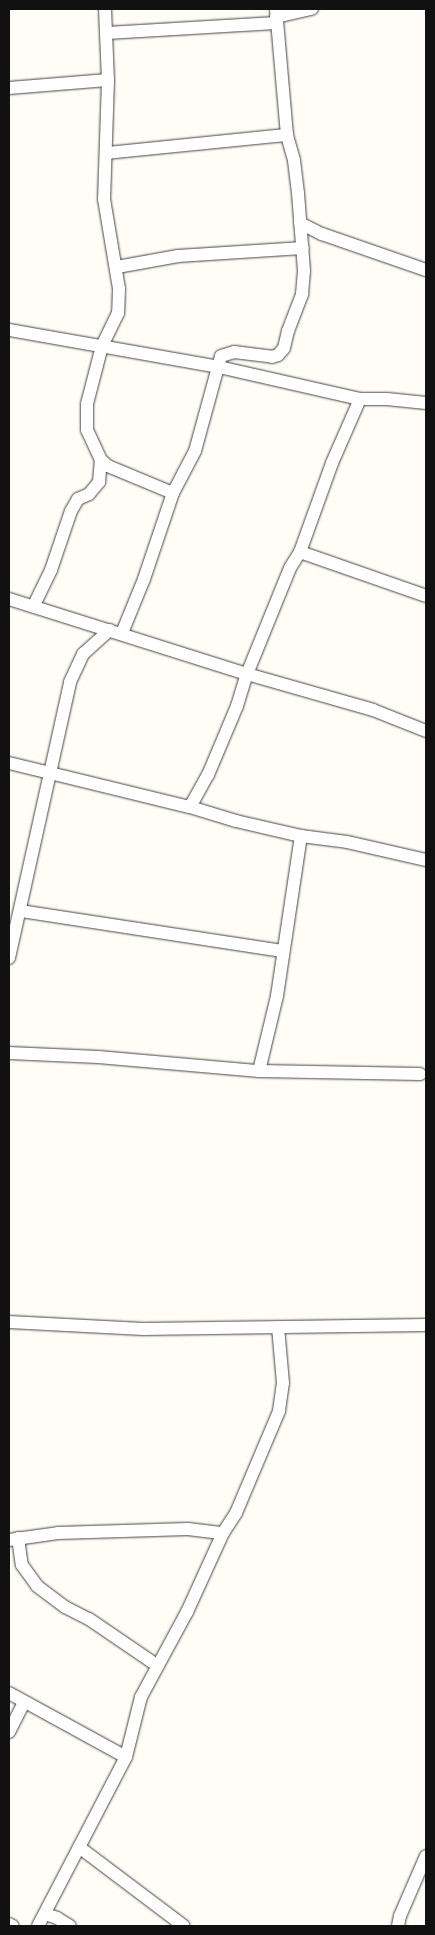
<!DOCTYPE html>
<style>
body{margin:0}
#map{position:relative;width:435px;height:1935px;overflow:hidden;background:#fffdf5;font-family:"Noto Serif",serif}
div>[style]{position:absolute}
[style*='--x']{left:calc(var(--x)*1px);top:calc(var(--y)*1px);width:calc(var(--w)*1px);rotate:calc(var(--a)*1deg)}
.roads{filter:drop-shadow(0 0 1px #444) drop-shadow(0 0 1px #444)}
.street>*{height:12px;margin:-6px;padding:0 6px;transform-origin:6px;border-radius:6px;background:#fff}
span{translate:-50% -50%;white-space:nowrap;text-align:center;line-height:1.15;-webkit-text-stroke:5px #fff;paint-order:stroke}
.frame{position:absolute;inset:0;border:10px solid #111;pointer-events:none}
</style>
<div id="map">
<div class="roads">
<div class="street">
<i style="--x:105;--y:9;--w:71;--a:87.6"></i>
<i style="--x:108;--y:80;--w:119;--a:91.9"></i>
<i style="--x:104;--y:199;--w:91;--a:80.5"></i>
<i style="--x:119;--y:289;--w:24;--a:92"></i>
<i style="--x:118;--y:313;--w:37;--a:116"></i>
<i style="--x:102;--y:346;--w:60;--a:104.5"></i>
<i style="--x:87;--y:404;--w:26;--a:90"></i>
<i style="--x:87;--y:430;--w:33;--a:65"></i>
<i style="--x:101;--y:460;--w:9;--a:41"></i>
<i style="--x:108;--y:466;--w:70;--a:22.6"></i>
<i style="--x:276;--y:17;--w:37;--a:-13"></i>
<i style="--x:107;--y:33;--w:169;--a:-3.4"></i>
<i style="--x:9;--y:88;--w:99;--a:-4.6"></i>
<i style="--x:106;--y:153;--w:182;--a:-5.7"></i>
<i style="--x:300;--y:223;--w:25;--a:27"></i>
<i style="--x:322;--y:234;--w:110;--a:19.1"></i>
<i style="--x:117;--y:267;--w:62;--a:-10.2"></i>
<i style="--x:178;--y:256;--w:125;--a:-3.7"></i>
<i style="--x:9;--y:330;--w:213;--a:10"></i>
<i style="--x:219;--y:367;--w:145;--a:12.8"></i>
<i style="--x:360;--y:399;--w:27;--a:0"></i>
<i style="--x:387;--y:399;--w:39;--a:6"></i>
<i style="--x:300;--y:552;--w:133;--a:19.2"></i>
<i style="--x:9;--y:599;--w:250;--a:17.5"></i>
<i style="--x:247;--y:674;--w:131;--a:15.9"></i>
<i style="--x:373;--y:710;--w:57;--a:21.6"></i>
<i style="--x:34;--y:605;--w:39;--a:-64"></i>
<i style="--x:51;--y:570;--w:62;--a:-71.3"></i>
<i style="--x:71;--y:511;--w:14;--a:-60"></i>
<i style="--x:78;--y:499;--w:12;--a:-24"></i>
<i style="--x:89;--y:494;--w:16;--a:-50"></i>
<i style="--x:99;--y:482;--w:22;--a:-85"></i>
<i style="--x:122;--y:633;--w:58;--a:-67.8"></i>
<i style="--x:144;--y:579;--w:91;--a:-71.4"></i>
<i style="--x:173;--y:493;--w:47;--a:-62.4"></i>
<i style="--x:195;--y:451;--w:98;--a:-74.7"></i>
<i style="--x:221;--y:356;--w:14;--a:-17"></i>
<i style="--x:234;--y:352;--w:38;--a:7"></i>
<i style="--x:272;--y:357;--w:6;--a:-18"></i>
<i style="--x:278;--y:355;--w:9;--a:-49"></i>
<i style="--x:284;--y:348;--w:17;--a:-77"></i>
<i style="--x:288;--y:331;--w:40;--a:-69"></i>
<i style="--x:302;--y:294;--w:23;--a:-85"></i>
<i style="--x:304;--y:271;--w:78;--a:-94.4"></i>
<i style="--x:298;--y:193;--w:33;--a:-97"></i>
<i style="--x:294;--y:160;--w:26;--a:-106"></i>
<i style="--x:287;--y:135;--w:126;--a:-95"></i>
<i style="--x:9;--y:763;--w:186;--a:13.7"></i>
<i style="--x:190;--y:807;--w:48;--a:16.9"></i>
<i style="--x:236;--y:821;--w:67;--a:13"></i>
<i style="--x:301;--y:836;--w:46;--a:7.4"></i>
<i style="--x:347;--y:842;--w:81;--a:12.8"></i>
<i style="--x:190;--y:807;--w:37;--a:-61"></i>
<i style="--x:208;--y:775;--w:75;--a:-67.2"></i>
<i style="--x:237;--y:706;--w:34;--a:-73"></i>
<i style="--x:247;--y:674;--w:114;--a:-67.9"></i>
<i style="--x:290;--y:568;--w:19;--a:-58"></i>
<i style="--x:300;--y:552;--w:95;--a:-70.2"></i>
<i style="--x:332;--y:463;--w:70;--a:-66.4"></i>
<i style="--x:21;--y:911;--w:265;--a:8.7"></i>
<i style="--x:9;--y:958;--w:283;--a:-77.5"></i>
<i style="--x:70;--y:682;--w:31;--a:-65"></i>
<i style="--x:83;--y:654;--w:36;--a:-42"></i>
<i style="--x:9;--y:1053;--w:89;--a:2.6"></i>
<i style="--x:98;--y:1057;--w:162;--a:5"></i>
<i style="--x:259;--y:1071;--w:161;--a:1.1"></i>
<i style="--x:259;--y:1071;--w:77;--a:-76.5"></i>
<i style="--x:277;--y:996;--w:162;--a:-81.5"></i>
<i style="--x:9;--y:1322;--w:134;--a:3"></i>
<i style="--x:143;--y:1329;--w:283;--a:-0.8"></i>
<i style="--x:18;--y:1538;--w:27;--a:82"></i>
<i style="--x:22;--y:1565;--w:26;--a:54"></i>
<i style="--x:37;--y:1586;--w:35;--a:37"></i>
<i style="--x:65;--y:1607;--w:27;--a:27"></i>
<i style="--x:89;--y:1619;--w:83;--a:34.3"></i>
<i style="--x:9;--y:1540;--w:49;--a:-8.1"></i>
<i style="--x:58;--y:1533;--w:130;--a:-1.8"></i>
<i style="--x:188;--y:1529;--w:35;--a:7"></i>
<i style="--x:9;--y:1693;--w:133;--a:28.7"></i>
<i style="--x:9;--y:1732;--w:33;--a:-63"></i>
<i style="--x:79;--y:1847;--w:131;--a:37"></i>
<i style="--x:45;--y:1914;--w:13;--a:18"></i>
<i style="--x:57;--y:1918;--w:15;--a:32"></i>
<i style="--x:9;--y:1924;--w:4;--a:27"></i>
<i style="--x:38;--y:1926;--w:191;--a:-62.5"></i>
<i style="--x:126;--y:1757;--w:62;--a:-76"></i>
<i style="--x:141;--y:1697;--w:97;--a:-61.6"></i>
<i style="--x:187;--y:1612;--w:87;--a:-65.5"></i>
<i style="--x:223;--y:1533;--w:24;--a:-57"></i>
<i style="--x:236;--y:1513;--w:111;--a:-67.1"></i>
<i style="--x:279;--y:1411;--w:28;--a:-82"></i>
<i style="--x:283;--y:1383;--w:56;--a:-95.1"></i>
<i style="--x:398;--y:1926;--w:10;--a:-79"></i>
<i style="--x:400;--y:1916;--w:65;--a:-66.6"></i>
</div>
</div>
<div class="frame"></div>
</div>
